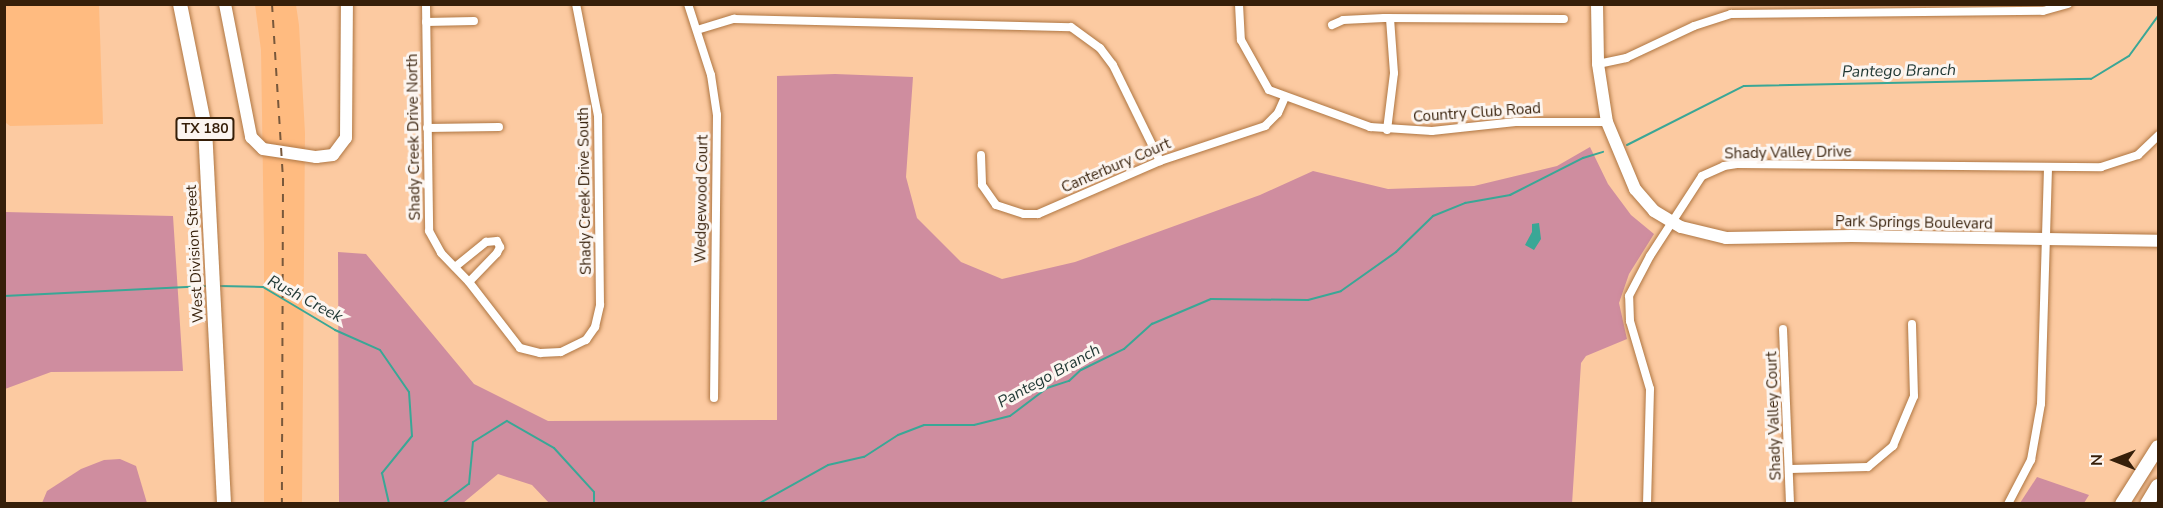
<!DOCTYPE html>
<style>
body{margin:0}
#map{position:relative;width:2163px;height:508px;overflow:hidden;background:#fccaa1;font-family:"Nunito Sans",sans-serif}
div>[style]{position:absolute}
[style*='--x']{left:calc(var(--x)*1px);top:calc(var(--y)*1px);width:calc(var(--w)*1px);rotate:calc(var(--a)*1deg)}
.built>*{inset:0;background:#ffbb80}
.green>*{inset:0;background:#cf8d9f}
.water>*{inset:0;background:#3aa796}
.stream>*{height:2px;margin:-1px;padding:0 1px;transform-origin:1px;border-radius:1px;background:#3aa796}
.roads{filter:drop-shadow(0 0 2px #af7642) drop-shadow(0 0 2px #af7642)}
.street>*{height:8px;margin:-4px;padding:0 4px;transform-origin:4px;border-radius:4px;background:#fff}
.secondary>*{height:12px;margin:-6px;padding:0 6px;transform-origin:6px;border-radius:6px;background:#fff}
.primary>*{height:14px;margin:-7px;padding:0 7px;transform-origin:7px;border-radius:7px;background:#fff}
.rail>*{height:2px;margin-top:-1px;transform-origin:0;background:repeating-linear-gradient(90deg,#78583b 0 8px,transparent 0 16px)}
span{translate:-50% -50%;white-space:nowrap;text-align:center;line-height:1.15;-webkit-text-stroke:6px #fcf5f0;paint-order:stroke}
.shield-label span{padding:2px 4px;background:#fcf5f0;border:2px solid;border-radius:4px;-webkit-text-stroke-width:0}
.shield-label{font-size:14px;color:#361f09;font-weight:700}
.street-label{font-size:15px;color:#361f09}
.water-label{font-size:16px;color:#1e3632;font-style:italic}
.frame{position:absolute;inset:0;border:6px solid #361f09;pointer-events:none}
.north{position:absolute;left:2085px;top:430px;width:60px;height:60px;-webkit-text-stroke:4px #fcf5f0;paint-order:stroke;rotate:270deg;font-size:16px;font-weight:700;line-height:24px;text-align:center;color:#361f09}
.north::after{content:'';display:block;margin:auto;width:21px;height:27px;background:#361f09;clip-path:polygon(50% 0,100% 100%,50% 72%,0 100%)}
</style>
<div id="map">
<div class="built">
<i style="clip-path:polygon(5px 4px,99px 5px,103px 124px,10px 126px,5px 122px)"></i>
<i style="clip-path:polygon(255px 5px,296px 5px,299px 25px,305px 133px,302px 503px,264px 503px,264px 244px,261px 50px)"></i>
</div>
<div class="green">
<i style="clip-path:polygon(835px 74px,913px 77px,906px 177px,917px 218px,961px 262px,1002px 279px,1075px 262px,1260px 195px,1313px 171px,1388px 189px,1474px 186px,1557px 166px,1590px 147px,1608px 184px,1631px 215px,1654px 234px,1629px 274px,1619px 303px,1627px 339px,1586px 356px,1581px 363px,1572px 504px,550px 504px,532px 485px,498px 474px,463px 503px,339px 503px,338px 252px,366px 254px,474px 384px,548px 421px,777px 420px,777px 76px)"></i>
<i style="clip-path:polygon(5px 212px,173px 216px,183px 371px,51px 372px,5px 389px)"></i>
<i style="clip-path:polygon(120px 459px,136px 466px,147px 503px,42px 503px,47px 491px,81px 469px,104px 460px)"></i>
<i style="clip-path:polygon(2037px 477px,2089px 495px,2084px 503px,2020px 503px)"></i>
</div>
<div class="water">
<i style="clip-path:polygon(1539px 223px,1541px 239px,1534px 250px,1525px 245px,1532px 232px,1532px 224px)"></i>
</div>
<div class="stream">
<i style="--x:1627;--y:145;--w:131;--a:-26.8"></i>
<i style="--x:1744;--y:86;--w:347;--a:-1.2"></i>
<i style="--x:2091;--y:79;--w:44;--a:-31.2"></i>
<i style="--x:2129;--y:56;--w:49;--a:-54.1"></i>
<i style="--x:219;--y:286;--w:44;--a:1.3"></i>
<i style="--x:263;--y:287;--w:84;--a:30.8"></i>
<i style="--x:335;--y:330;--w:49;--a:24"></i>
<i style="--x:380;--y:350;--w:51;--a:55.4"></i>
<i style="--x:409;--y:392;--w:44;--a:86.1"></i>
<i style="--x:412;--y:436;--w:48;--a:129"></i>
<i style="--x:382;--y:473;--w:32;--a:77"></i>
<i style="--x:4;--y:296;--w:203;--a:-2.8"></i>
<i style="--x:442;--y:504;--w:34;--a:-37"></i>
<i style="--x:469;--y:484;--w:42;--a:-84.6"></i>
<i style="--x:473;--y:442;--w:40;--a:-32"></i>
<i style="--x:507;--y:421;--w:54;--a:29.9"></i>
<i style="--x:554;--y:448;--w:59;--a:47.7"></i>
<i style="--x:594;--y:492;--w:12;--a:90"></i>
<i style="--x:758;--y:504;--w:80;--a:-29.1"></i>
<i style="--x:828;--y:465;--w:37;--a:-13"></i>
<i style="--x:864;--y:457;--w:40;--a:-32.9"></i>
<i style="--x:898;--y:435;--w:28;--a:-21"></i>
<i style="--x:924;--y:425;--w:50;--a:0"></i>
<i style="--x:974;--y:425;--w:37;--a:-14"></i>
<i style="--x:1010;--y:416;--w:46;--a:-37.1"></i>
<i style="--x:1047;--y:388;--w:23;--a:-18"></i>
<i style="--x:1069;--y:381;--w:16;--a:-43"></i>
<i style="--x:1081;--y:370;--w:48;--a:-26"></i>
<i style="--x:1124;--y:349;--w:38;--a:-42"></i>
<i style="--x:1152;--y:324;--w:64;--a:-23"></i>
<i style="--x:1211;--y:299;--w:97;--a:0.6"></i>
<i style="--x:1308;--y:300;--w:34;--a:-15"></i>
<i style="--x:1341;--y:291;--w:67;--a:-35.3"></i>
<i style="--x:1396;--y:252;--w:52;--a:-44.2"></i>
<i style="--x:1433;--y:216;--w:35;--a:-22"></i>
<i style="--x:1465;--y:203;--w:46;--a:-10.1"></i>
<i style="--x:1510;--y:195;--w:82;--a:-26.9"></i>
<i style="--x:1583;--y:158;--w:21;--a:-17"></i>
</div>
<div class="roads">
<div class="street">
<i style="--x:426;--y:4;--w:227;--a:89.2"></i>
<i style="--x:429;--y:231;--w:25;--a:61"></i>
<i style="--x:441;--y:253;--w:40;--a:46"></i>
<i style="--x:469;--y:282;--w:83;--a:52.3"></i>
<i style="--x:520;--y:348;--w:21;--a:14"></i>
<i style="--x:540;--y:353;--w:21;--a:-3"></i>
<i style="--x:561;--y:352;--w:28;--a:-26"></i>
<i style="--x:586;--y:340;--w:16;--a:-55"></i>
<i style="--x:595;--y:327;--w:23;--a:-77"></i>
<i style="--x:600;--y:305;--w:189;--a:-90.6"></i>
<i style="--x:598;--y:116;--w:114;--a:-101.1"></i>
<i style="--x:688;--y:4;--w:75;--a:72.1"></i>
<i style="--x:711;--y:75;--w:40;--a:81.5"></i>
<i style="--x:717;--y:115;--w:283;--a:90.6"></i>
<i style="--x:1239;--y:4;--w:36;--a:87"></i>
<i style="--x:1241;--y:40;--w:57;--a:60.8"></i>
<i style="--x:1269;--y:90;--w:108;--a:20.1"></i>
<i style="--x:1370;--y:127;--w:62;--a:3.7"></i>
<i style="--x:1432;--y:131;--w:84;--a:-6.1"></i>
<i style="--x:1516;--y:122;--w:91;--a:0"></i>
<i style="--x:426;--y:22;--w:48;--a:-1.2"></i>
<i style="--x:1332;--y:25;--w:12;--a:-24"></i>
<i style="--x:1343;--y:20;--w:41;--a:-2.8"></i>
<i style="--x:1384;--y:18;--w:180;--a:0.3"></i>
<i style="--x:697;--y:30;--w:39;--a:-17"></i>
<i style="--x:734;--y:19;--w:337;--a:1.4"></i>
<i style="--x:1071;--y:27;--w:36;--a:36"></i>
<i style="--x:1100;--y:48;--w:21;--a:53"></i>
<i style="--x:1113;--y:65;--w:107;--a:63.9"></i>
<i style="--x:1598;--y:64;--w:29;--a:-12"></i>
<i style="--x:1626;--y:58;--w:75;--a:-25.2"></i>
<i style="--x:1694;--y:26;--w:39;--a:-18"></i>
<i style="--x:1731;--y:14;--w:312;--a:-0.6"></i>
<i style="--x:2043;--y:11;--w:26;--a:-16"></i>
<i style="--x:427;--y:128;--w:72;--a:-0.8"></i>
<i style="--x:1387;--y:130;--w:57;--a:-83"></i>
<i style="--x:1394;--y:73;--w:55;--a:-94.2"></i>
<i style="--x:981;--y:155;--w:30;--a:88"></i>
<i style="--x:982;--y:185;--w:24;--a:55"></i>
<i style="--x:996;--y:205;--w:29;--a:18"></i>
<i style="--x:1024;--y:214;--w:14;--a:0"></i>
<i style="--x:1038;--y:214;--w:133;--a:-23.5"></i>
<i style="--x:1160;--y:161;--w:111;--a:-18.4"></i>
<i style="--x:1265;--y:126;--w:18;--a:-45"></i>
<i style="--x:1278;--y:113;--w:17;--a:-66"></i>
<i style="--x:455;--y:267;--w:40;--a:-39"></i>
<i style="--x:486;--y:242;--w:11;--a:-5"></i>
<i style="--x:497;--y:241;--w:7;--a:63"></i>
<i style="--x:500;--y:247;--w:7;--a:117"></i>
<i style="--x:497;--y:253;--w:40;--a:134"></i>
<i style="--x:1783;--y:329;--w:175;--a:87.7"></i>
<i style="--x:1790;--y:469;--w:78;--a:-1.5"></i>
<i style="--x:1868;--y:467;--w:33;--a:-40"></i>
<i style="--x:1893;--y:446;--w:54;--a:-67.2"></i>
<i style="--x:1914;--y:396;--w:72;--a:-91.6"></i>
<i style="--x:1647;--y:504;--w:115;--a:-88.5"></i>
<i style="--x:1650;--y:389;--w:71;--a:-106.4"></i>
<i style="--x:1630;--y:321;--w:25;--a:-92"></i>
<i style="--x:1629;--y:296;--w:45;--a:-62.3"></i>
<i style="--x:1650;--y:256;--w:95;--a:-57"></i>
<i style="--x:1702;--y:176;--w:24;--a:-24"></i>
<i style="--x:1724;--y:166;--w:13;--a:-9"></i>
<i style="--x:1737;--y:164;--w:364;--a:0.5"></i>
<i style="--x:2101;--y:167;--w:39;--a:-18"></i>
<i style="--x:2138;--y:155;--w:28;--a:-44"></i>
<i style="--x:2008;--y:504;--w:50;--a:-62.4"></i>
<i style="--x:2031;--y:460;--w:57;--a:-79.9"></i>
<i style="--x:2041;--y:404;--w:237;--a:-88.3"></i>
</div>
<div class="secondary">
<i style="--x:225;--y:4;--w:136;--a:78.9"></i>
<i style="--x:251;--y:137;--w:17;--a:45"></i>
<i style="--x:263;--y:149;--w:54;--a:8.6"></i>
<i style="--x:316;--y:157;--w:17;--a:-7"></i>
<i style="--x:333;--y:155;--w:21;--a:-53"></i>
<i style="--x:346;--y:138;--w:134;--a:-89.6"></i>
<i style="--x:1597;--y:4;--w:60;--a:89"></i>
<i style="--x:1598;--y:64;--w:59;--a:81.2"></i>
<i style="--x:1607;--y:122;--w:73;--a:67.3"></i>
<i style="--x:1635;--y:189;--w:29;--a:49"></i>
<i style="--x:1654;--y:211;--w:31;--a:31"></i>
<i style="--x:1681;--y:227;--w:46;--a:13.7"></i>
<i style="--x:1726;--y:238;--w:126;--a:-0.9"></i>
<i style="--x:1852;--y:236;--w:306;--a:0.9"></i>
</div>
<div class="primary">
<i style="--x:180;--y:4;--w:126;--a:78.6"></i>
<i style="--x:205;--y:128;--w:376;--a:87.1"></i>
<i style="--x:2122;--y:504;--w:67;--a:-57.7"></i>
<i style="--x:2147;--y:504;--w:21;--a:-59"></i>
</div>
</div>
<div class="rail">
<i style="--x:272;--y:4;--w:174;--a:86.4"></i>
<i style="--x:283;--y:178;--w:326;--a:90.2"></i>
</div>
<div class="shield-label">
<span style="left:205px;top:129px">TX 180</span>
</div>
<div class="street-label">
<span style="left:1477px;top:113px;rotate:-4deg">Country Club Road</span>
<span style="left:414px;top:137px;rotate:-91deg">Shady Creek Drive North</span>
<span style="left:1788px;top:153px;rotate:-1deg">Shady Valley Drive</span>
<span style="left:1116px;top:166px;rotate:-23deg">Canterbury Court</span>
<span style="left:585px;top:191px;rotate:-91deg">Shady Creek Drive South</span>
<span style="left:702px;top:199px;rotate:-89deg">Wedgewood Court</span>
<span style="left:1914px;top:223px;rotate:1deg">Park Springs Boulevard</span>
<span style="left:195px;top:254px;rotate:-93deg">West Division Street</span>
<span style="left:1774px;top:416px;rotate:-92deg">Shady Valley Court</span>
</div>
<div class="water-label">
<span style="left:1899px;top:71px;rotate:-1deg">Pantego Branch</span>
<span style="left:305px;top:299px;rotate:28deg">Rush Creek</span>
<span style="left:1049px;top:376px;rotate:-29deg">Pantego Branch</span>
</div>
<div class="frame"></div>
<div class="north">N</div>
</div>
